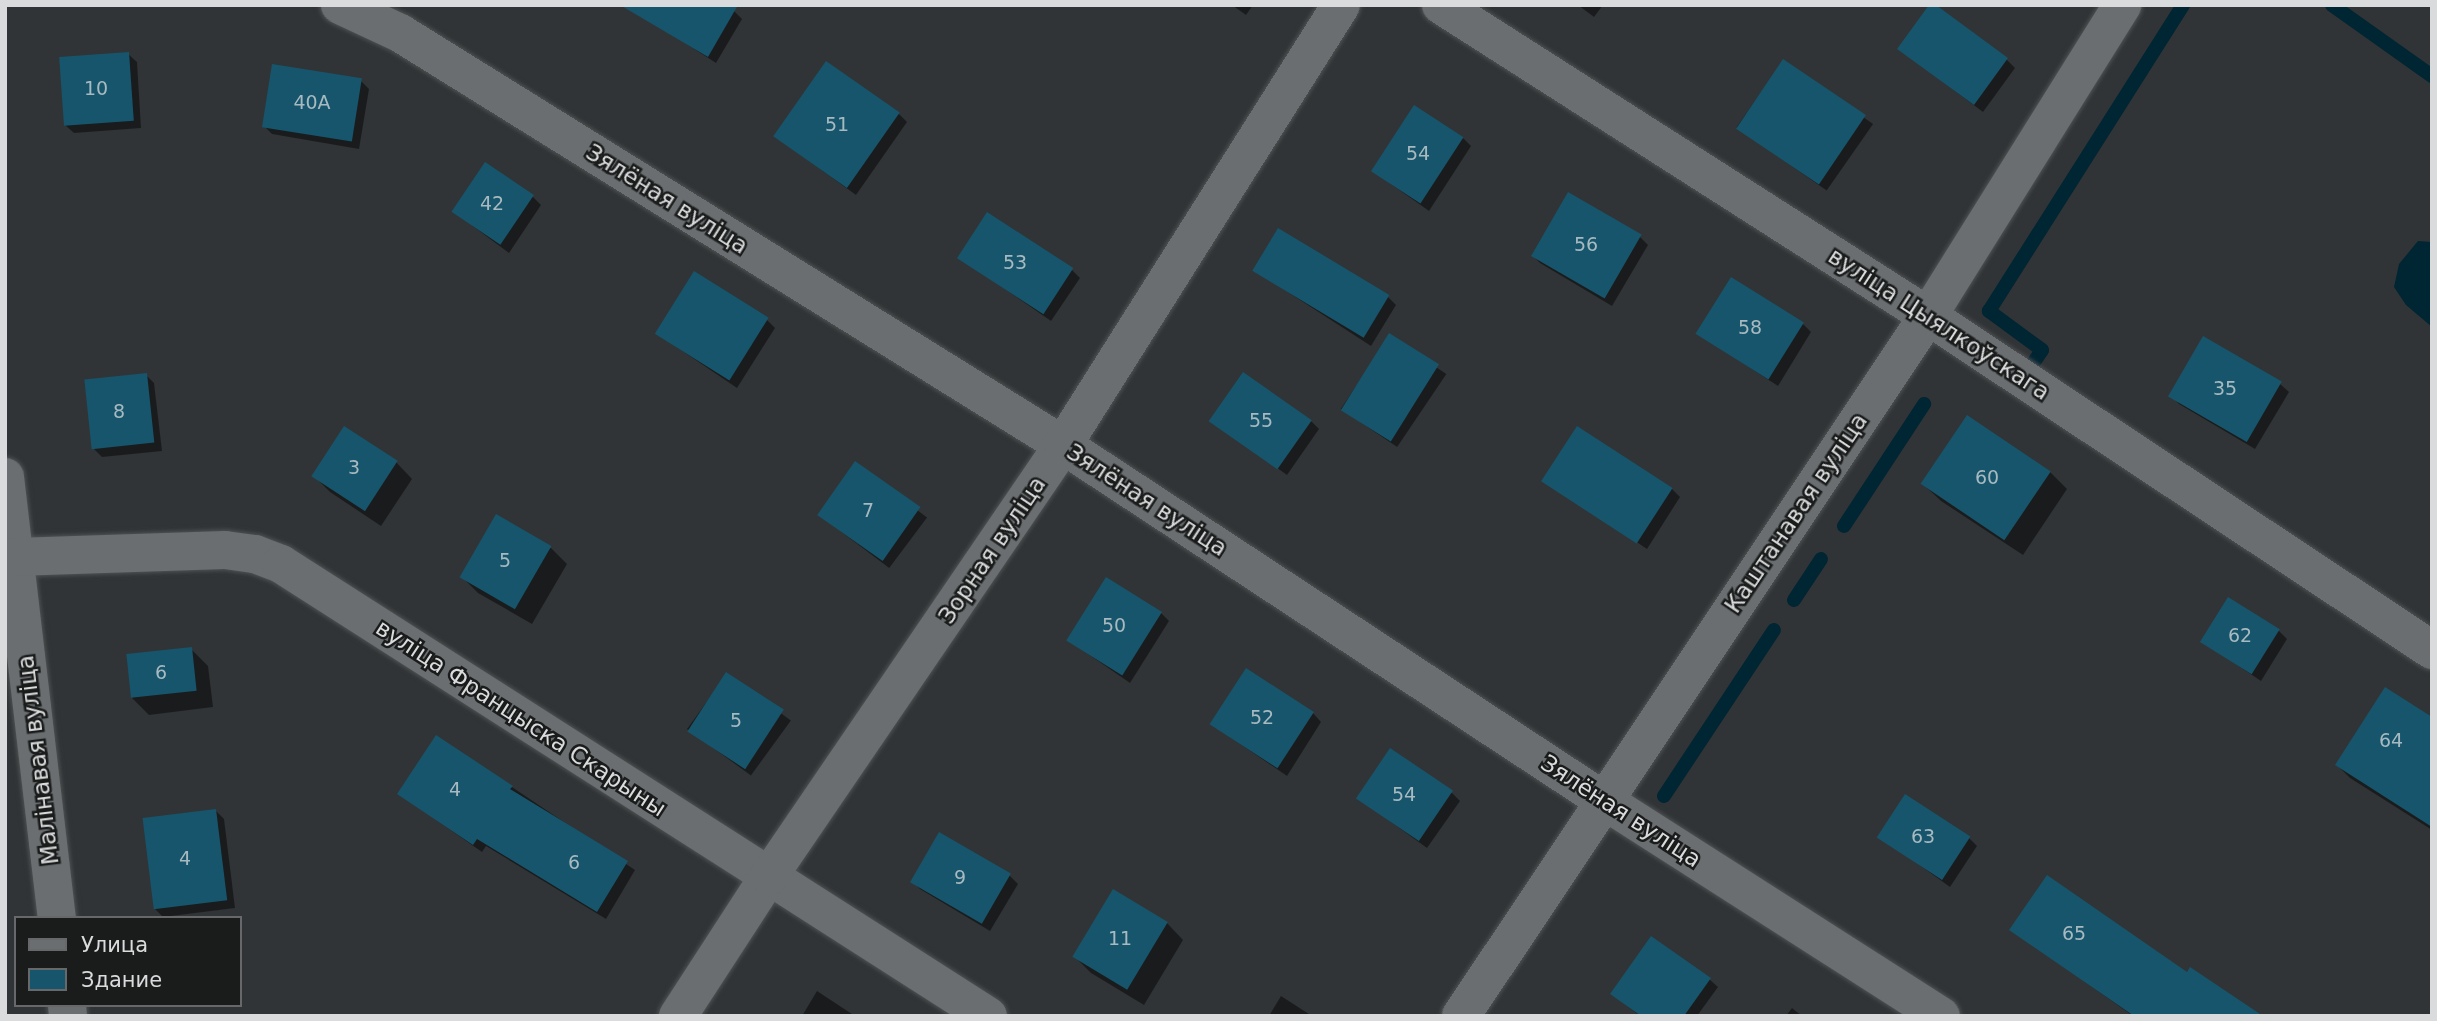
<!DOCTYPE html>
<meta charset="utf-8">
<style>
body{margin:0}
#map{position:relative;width:2437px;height:1021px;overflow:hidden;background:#313436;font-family:"DejaVu Sans",sans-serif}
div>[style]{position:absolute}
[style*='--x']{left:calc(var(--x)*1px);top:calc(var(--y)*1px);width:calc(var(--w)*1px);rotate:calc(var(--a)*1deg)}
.water>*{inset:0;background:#002533}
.shadow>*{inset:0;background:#0007;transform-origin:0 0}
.stream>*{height:14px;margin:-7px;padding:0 7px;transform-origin:7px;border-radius:7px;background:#002533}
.building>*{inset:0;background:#16556c;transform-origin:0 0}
.roads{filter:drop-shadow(0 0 2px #4e5153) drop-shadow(0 0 2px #4e5153)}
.minor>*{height:38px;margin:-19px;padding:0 19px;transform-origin:19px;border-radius:19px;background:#6a6e70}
span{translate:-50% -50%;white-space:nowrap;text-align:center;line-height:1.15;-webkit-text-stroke:5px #1a1c1c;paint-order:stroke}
.number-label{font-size:19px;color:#a8bac0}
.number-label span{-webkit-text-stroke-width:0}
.street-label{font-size:23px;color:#d9dbdc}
.frame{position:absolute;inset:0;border:7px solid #d9dbdc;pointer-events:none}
.legend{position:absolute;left:14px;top:916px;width:228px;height:91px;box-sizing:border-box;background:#1a1c1c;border:2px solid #666869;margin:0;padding:9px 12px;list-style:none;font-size:21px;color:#d9dbdc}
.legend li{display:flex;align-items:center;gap:14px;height:35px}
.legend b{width:35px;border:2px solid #666869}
</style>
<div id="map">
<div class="water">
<i style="clip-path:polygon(2418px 241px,2432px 242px,2432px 327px,2406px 305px,2394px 287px,2399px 264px)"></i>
</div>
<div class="shadow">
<i style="clip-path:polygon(1232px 5px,1253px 5px,1246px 15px)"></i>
<i style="clip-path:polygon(1578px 5px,1603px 5px,1594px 17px)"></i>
<i style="clip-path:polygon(734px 11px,742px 19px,716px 63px,660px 27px)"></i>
<i style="clip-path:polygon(1899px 49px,2007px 60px,2015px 68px,1983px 112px)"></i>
<i style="clip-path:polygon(128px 54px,137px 62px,141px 128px,74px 133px,65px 125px)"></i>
<i style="left:1783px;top:61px;width:110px;height:81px;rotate:35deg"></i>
<i style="clip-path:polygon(361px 81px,369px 89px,359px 149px,272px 134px,264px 126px)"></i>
<i style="clip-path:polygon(899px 114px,907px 122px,856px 195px,776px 137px)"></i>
<i style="clip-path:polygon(1463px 138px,1471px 146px,1429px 211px,1374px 172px)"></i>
<i style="clip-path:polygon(1568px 194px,1640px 237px,1648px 245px,1612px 306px,1540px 263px,1532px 255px)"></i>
<i style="clip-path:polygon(533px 197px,541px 205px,509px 253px,454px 212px)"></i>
<i style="clip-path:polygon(959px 257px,1071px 269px,1080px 278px,1051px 321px)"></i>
<i style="clip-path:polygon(1254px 270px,1388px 297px,1396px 305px,1371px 346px)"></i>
<i style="clip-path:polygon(767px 320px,775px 328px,737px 388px,656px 333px)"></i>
<i style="clip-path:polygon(1803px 324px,1811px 332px,1778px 386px,1698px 334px)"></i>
<i style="left:1390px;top:336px;width:68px;height:88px;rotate:34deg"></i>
<i style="clip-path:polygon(146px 375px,154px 383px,162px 451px,102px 457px,94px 449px)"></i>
<i style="clip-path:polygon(2280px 384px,2289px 392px,2255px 449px,2179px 404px,2171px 396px)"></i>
<i style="clip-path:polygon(1968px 418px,2050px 472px,2067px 489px,2023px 555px,1941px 501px,1924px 485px)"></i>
<i style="clip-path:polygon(1212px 421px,1311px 421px,1319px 429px,1287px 475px)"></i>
<i style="clip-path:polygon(396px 462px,412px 479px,381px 526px,330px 492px,314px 476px)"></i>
<i style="left:856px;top:464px;width:89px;height:63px;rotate:37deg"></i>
<i style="clip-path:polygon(1544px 480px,1672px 489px,1680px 497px,1647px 549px)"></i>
<i style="clip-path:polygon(551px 548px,567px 564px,532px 624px,478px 593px,461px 576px)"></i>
<i style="clip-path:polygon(1161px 613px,1169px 621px,1130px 683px,1068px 640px)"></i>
<i style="clip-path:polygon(2279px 631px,2287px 639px,2261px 681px,2203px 642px)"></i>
<i style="clip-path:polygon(191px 649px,208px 666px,213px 707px,149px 715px,132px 698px)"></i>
<i style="left:727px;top:674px;width:79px;height:68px;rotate:36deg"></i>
<i style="clip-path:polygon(1313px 713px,1321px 722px,1287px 776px,1211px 724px)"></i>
<i style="clip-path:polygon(2432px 720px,2432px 830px,2350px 778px,2337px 765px)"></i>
<i style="clip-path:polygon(512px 787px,635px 870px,606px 919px,486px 846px,482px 852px,399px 794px)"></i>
<i style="clip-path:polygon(1452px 793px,1460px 801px,1427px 848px,1358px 798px)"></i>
<i style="clip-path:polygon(216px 811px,224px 819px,235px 908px,163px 917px,155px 909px)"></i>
<i style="clip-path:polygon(939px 834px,1010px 876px,1018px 884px,990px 931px,920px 889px,912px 881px)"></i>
<i style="clip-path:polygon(1879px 836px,1969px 838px,1977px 846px,1950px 887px)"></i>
<i style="clip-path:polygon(1167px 923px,1183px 940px,1144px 1005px,1091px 973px,1074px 956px)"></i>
<i style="clip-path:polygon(2012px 930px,2187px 974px,2231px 1016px,2133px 1016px)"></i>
<i style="clip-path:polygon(1709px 979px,1718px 987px,1697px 1016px,1640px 1016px,1621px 1001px)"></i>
<i style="clip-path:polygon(817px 991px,855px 1016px,802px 1016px)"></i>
<i style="clip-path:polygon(1281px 996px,1312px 1016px,1269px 1016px)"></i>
<i style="clip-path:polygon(1792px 1008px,1802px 1016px,1786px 1016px)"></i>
</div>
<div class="stream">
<i style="--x:2332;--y:5;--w:123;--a:35.4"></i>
<i style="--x:2034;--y:362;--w:14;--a:-56"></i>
<i style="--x:2042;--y:350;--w:66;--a:-143.7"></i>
<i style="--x:1989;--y:311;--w:362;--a:-57.6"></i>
<i style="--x:1844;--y:526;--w:146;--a:-56.7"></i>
<i style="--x:1794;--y:600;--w:49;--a:-56.6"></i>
<i style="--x:1664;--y:796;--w:199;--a:-56.5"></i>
</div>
<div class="building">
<i style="clip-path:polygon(620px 5px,738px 5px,708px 57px)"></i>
<i style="clip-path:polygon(1929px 5px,1936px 5px,2008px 58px,1974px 105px,1897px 49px)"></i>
<i style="left:129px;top:52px;width:69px;height:70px;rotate:86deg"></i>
<i style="left:1783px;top:59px;width:100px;height:84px;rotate:34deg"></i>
<i style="left:826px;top:61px;width:90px;height:92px;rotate:35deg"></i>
<i style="left:272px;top:64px;width:91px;height:64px;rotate:9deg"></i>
<i style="left:1414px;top:105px;width:59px;height:79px;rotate:33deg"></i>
<i style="left:485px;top:162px;width:59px;height:60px;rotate:34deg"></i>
<i style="left:1568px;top:192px;width:85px;height:74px;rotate:30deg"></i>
<i style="left:987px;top:212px;width:103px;height:55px;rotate:33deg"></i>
<i style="left:1278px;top:228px;width:130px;height:50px;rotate:31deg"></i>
<i style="left:694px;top:271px;width:88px;height:74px;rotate:32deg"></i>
<i style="left:1731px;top:277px;width:86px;height:67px;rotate:32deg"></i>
<i style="left:1389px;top:333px;width:59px;height:91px;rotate:32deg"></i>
<i style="left:2203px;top:336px;width:91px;height:70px;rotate:30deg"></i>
<i style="left:1243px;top:372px;width:84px;height:60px;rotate:35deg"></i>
<i style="left:147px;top:373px;width:70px;height:63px;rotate:84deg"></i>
<i style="left:1967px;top:415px;width:101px;height:83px;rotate:34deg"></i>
<i style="left:344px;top:426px;width:64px;height:60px;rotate:33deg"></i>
<i style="left:1577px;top:426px;width:114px;height:66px;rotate:33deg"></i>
<i style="left:855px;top:461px;width:80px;height:66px;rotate:35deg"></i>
<i style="left:496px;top:514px;width:64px;height:73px;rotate:30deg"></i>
<i style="left:1106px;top:577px;width:66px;height:75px;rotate:32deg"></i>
<i style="left:2228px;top:597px;width:61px;height:53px;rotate:32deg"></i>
<i style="left:192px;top:647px;width:44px;height:66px;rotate:84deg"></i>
<i style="left:1246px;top:668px;width:81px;height:67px;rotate:33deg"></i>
<i style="left:726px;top:672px;width:69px;height:71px;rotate:33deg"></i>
<i style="clip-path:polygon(2385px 687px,2432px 717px,2432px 827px,2335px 765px)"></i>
<i style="clip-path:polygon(436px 735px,513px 786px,510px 789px,628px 861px,597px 912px,477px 839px,473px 845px,397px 794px)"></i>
<i style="left:1390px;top:748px;width:76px;height:61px;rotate:34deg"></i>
<i style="left:1905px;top:794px;width:78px;height:52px;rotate:33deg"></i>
<i style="left:216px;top:809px;width:92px;height:74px;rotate:83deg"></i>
<i style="left:939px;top:832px;width:83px;height:58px;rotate:30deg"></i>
<i style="clip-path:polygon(2047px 875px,2187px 972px,2190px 967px,2263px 1016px,2134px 1016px,2009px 930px)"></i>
<i style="left:1113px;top:889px;width:64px;height:79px;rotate:31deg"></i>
<i style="clip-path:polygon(1651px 936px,1711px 978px,1684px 1016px,1641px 1016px,1610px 994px)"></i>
</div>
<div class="roads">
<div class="minor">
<i style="--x:340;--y:5;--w:66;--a:25"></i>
<i style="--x:400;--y:33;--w:781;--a:31.86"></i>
<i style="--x:1063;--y:445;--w:646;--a:33.32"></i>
<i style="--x:1603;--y:800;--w:401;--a:32.6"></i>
<i style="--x:1441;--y:5;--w:578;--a:32.56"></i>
<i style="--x:1928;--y:316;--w:605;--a:33.53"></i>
<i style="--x:5;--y:477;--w:444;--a:83.3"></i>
<i style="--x:15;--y:557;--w:210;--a:-1.9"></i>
<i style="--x:225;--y:550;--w:30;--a:8"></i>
<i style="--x:255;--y:554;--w:28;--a:21"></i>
<i style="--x:281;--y:564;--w:839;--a:32.59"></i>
<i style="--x:67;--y:1005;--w:11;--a:85"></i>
<i style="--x:678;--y:1016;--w:167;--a:-57"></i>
<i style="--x:769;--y:876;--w:522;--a:-55.7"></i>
<i style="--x:1063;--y:445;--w:520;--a:-57.71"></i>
<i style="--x:1461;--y:1016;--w:841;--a:-56.29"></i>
<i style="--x:1928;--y:316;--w:367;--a:-58"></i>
</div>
</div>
<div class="number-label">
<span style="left:96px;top:89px">10</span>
<span style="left:312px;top:103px">40А</span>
<span style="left:837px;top:125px">51</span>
<span style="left:1418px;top:154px">54</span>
<span style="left:492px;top:204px">42</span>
<span style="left:1586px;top:245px">56</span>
<span style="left:1015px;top:263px">53</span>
<span style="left:1750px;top:328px">58</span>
<span style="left:2225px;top:389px">35</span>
<span style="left:119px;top:412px">8</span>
<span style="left:1261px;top:421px">55</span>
<span style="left:354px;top:468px">3</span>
<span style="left:1987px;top:478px">60</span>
<span style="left:868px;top:511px">7</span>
<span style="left:505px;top:561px">5</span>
<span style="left:1114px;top:626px">50</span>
<span style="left:2240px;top:636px">62</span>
<span style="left:161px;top:673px">6</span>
<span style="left:1262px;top:718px">52</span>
<span style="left:736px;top:721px">5</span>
<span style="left:2391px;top:741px">64</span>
<span style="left:455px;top:790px">4</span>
<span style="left:1404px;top:795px">54</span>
<span style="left:1923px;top:837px">63</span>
<span style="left:185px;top:859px">4</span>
<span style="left:574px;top:863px">6</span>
<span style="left:960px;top:878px">9</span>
<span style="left:2074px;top:934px">65</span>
<span style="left:1120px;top:939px">11</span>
</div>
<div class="street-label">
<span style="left:667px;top:199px;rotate:32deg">Зялёная вуліца</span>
<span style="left:1939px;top:324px;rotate:33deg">вуліца Цыялкоўскага</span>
<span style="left:1147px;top:500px;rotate:33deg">Зялёная вуліца</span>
<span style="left:1796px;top:513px;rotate:-56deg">Каштанавая вуліца</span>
<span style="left:992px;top:550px;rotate:-56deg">Зорная вуліца</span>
<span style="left:521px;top:718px;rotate:33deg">вуліца Францыска Скарыны</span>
<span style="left:38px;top:760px;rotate:-97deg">Малінавая вуліца</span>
<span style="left:1621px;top:811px;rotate:33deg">Зялёная вуліца</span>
</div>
<div class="frame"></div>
<ul class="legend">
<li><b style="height:9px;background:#6a6e70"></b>Улица</li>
<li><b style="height:19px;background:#16556c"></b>Здание</li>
</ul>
</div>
